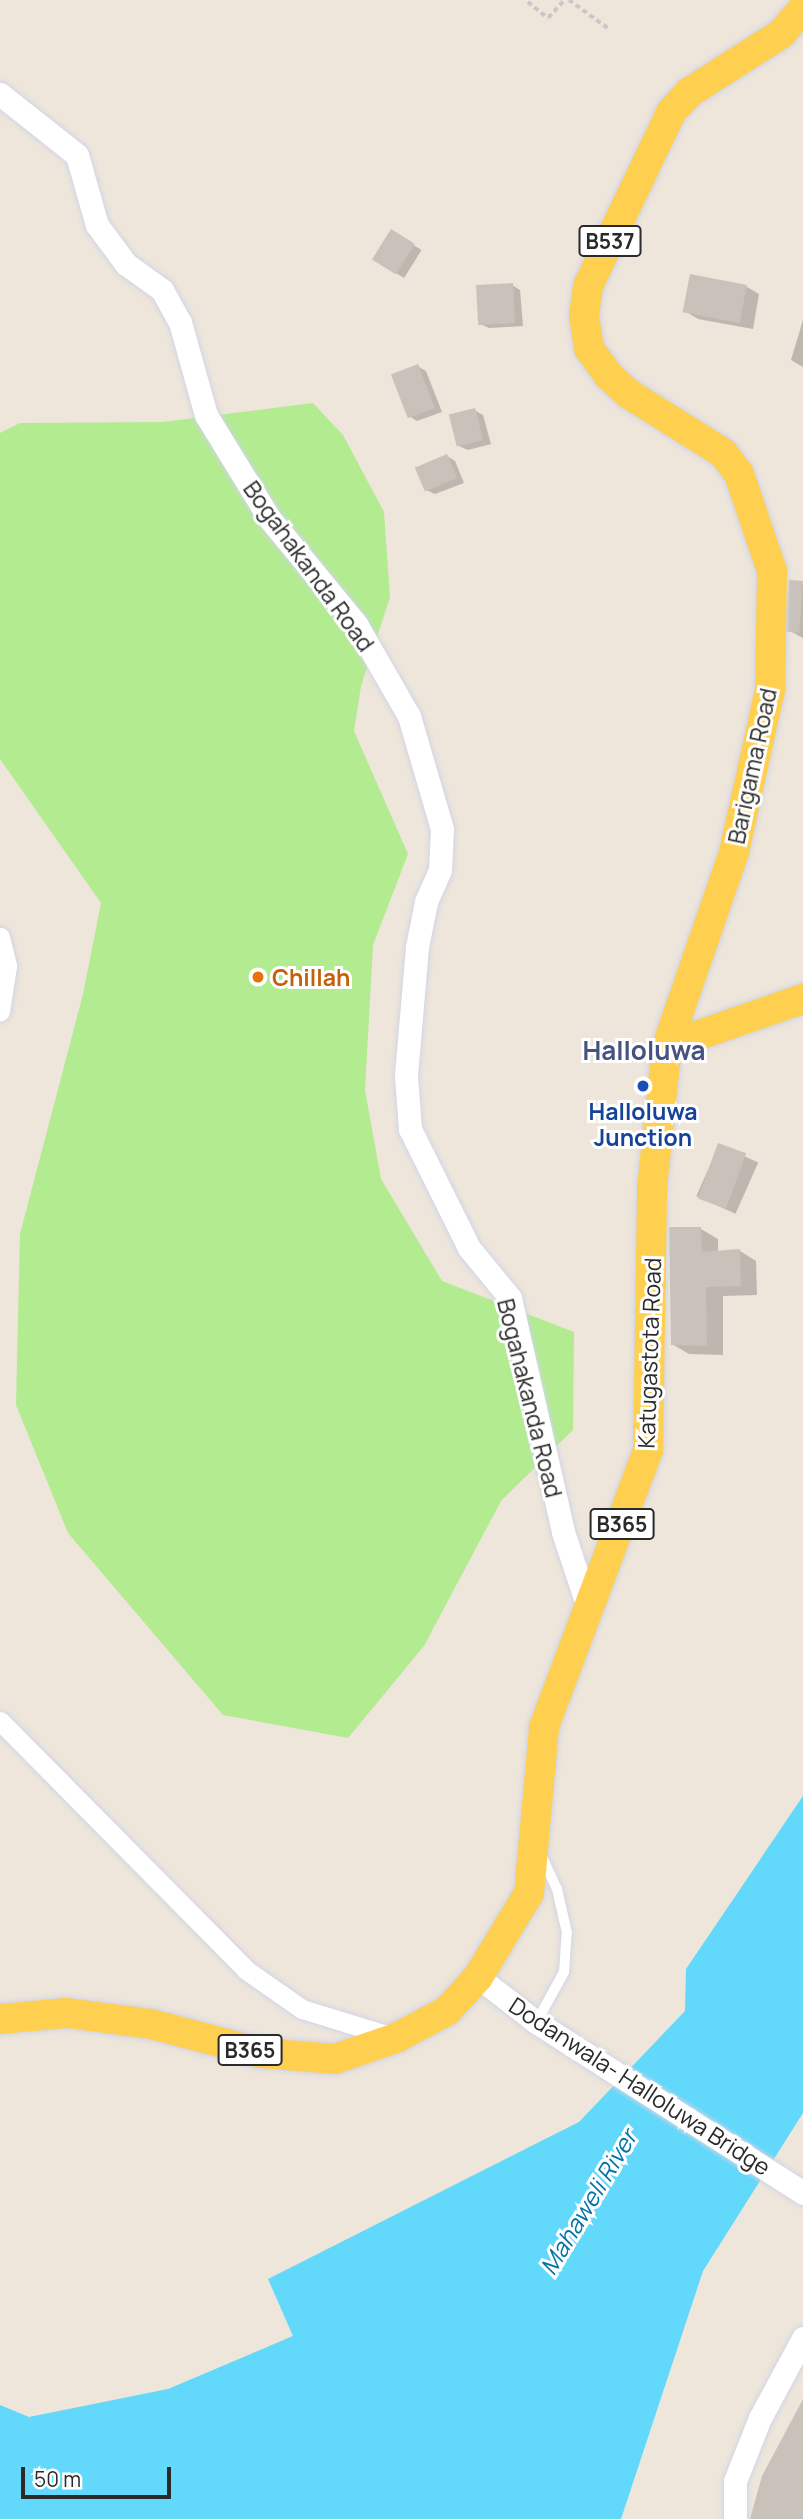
<!DOCTYPE html>
<style>
body{margin:0}
#map{position:relative;width:803px;height:2519px;overflow:hidden;background:#eee5db;font-family:Manrope,sans-serif}
div>[style]{position:absolute}
[style*='--x']{left:calc(var(--x)*1px);top:calc(var(--y)*1px);width:calc(var(--w)*1px);rotate:calc(var(--a)*1deg)}
.green>*{inset:0;background:#b3eb91}
.water>*{inset:0;background:#62d8fb}
.shadow>*{inset:0;background:#0003;transform-origin:0 0}
.building>*{inset:0;background:#c9c2ba;transform-origin:0 0}
.path>*{height:3.5px;margin-top:-1.75px;transform-origin:0;background:repeating-linear-gradient(90deg,#c8c8c8 0 5px,transparent 0 8.5px)}
.roads{filter:drop-shadow(0 0 2px #d0d5e5) drop-shadow(0 0 2px #d0d5e5)}
.service>*{height:10px;margin:-5px;padding:0 5px;transform-origin:5px;border-radius:5px;background:#fff}
.minor>*{height:19px;margin:-9.5px;padding:0 9.5px;transform-origin:9.5px;border-radius:9.5px;background:#fff}
.tertiary>*{height:23px;margin:-11.5px;padding:0 11.5px;transform-origin:11.5px;border-radius:11.5px;background:#fff}
.primary>*{height:30px;margin:-15px;padding:0 15px;transform-origin:15px;border-radius:15px;background:#ffd04f}
.dots>*{width:19px;height:19px;translate:-50% -50%;box-sizing:border-box;border:4px solid #fff;border-radius:50%}
span{translate:-50% -50%;white-space:nowrap;text-align:center;line-height:1.15;-webkit-text-stroke:6px #fff;paint-order:stroke}
.shield-label span{padding:2px 5px;background:#fff;border:2px solid;border-radius:5px;-webkit-text-stroke-width:0}
.shield-label{font-size:21px;color:#2a2a2a;font-weight:700}
.street-label{font-size:23px;color:#2a2a2a}
.food-label{font-size:23px;color:#c56008;font-weight:700}
.left{translate:0 -50%;text-align:left}
.transit-label{font-size:23px;color:#164399;font-weight:700}
.water-label{font-size:24px;color:#0074a9;font-style:italic}
.quarter-label{font-size:26px;color:#465280;font-weight:700}
.scale{position:absolute;left:21px;top:2467px;width:150px;height:32px;box-sizing:border-box;border:4px solid #2a2a2a;border-top:0;padding-left:9px;font-size:21px;line-height:24px;white-space:nowrap;color:#2a2a2a;-webkit-text-stroke:5px #fff;paint-order:stroke}
</style>
<div id="map">
<div class="green">
<i style="clip-path:polygon(313px 403px,343px 435px,384px 512px,390px 597px,361px 686px,354px 731px,408px 854px,373px 945px,365px 1090px,381px 1179px,442px 1281px,574px 1332px,573px 1430px,501px 1501px,424px 1646px,348px 1738px,223px 1715px,68px 1533px,16px 1405px,20px 1234px,83px 994px,101px 903px,0 759px,0 433px,20px 423px,163px 422px)"></i>
</div>
<div class="water">
<i style="clip-path:polygon(803px 1796px,803px 2113px,703px 2271px,621px 2519px,0 2519px,0 2405px,29px 2417px,168px 2389px,293px 2336px,268px 2279px,579px 2122px,685px 2011px,686px 1969px)"></i>
</div>
<div class="shadow">
<i style="left:391px;top:231px;width:36px;height:33px;rotate:32deg"></i>
<i style="clip-path:polygon(512px 285px,520px 290px,523px 326px,489px 328px,480px 324px)"></i>
<i style="clip-path:polygon(747px 287px,759px 294px,753px 329px,698px 319px,685px 311px)"></i>
<i style="clip-path:polygon(803px 320px,803px 367px,791px 360px)"></i>
<i style="clip-path:polygon(417px 366px,426px 371px,442px 412px,417px 421px,409px 416px)"></i>
<i style="clip-path:polygon(474px 410px,483px 415px,491px 444px,468px 450px,459px 446px)"></i>
<i style="clip-path:polygon(447px 456px,455px 461px,464px 483px,435px 494px,426px 490px)"></i>
<i style="clip-path:polygon(803px 583px,803px 638px,790px 631px)"></i>
<i style="left:719px;top:1145px;width:43px;height:56px;rotate:24deg"></i>
<i style="clip-path:polygon(701px 1229px,718px 1239px,718px 1253px,740px 1251px,756px 1261px,757px 1295px,723px 1296px,723px 1355px,689px 1354px,672px 1344px)"></i>
</div>
<div class="building">
<i style="left:391px;top:229px;width:28px;height:36px;rotate:32deg"></i>
<i style="left:690px;top:274px;width:58px;height:39px;rotate:11deg"></i>
<i style="left:513px;top:283px;width:40px;height:37px;rotate:87deg"></i>
<i style="left:418px;top:364px;width:47px;height:29px;rotate:69deg"></i>
<i style="left:475px;top:408px;width:33px;height:27px;rotate:76deg"></i>
<i style="left:447px;top:454px;width:26px;height:35px;rotate:67deg"></i>
<i style="left:789px;top:580px;width:14px;height:52px;rotate:4deg"></i>
<i style="left:718px;top:1143px;width:30px;height:59px;rotate:20deg"></i>
<i style="clip-path:polygon(669px 1227px,701px 1227px,702px 1252px,740px 1249px,741px 1286px,706px 1287px,707px 1346px,671px 1345px)"></i>
<i style="clip-path:polygon(803px 2399px,803px 2519px,750px 2519px,762px 2476px)"></i>
</div>
<div class="path">
<i style="--x:569;--y:0;--w:49;--a:35.9"></i>
<i style="--x:528;--y:2;--w:26;--a:39"></i>
<i style="--x:548;--y:18;--w:24;--a:-48"></i>
</div>
<div class="roads">
<div class="service">
<i style="--x:537;--y:2021;--w:56;--a:-61.1"></i>
<i style="--x:564;--y:1972;--w:39;--a:-86"></i>
<i style="--x:567;--y:1933;--w:45;--a:-102.8"></i>
<i style="--x:557;--y:1889;--w:38;--a:-115"></i>
</div>
<div class="minor">
<i style="--x:0;--y:937;--w:30;--a:76"></i>
<i style="--x:7;--y:966;--w:46;--a:98.8"></i>
<i style="--x:0;--y:1721;--w:350;--a:45.3"></i>
<i style="--x:246;--y:1970;--w:68;--a:34.9"></i>
<i style="--x:302;--y:2009;--w:98;--a:17.1"></i>
</div>
<div class="tertiary">
<i style="--x:0;--y:94;--w:98;--a:38.4"></i>
<i style="--x:77;--y:155;--w:73;--a:74.1"></i>
<i style="--x:97;--y:225;--w:49;--a:53.4"></i>
<i style="--x:126;--y:264;--w:44;--a:35.8"></i>
<i style="--x:162;--y:290;--w:37;--a:61"></i>
<i style="--x:180;--y:322;--w:97;--a:74.4"></i>
<i style="--x:206;--y:415;--w:121;--a:58.5"></i>
<i style="--x:269;--y:518;--w:137;--a:50.6"></i>
<i style="--x:356;--y:624;--w:106;--a:60.1"></i>
<i style="--x:409;--y:716;--w:118;--a:73.7"></i>
<i style="--x:442;--y:829;--w:41;--a:92.8"></i>
<i style="--x:440;--y:870;--w:35;--a:114"></i>
<i style="--x:426;--y:902;--w:46;--a:101.3"></i>
<i style="--x:417;--y:947;--w:129;--a:94.9"></i>
<i style="--x:406;--y:1076;--w:53;--a:85.7"></i>
<i style="--x:410;--y:1129;--w:133;--a:63.6"></i>
<i style="--x:469;--y:1248;--w:65;--a:50.6"></i>
<i style="--x:510;--y:1298;--w:240;--a:77.2"></i>
<i style="--x:563;--y:1532;--w:85;--a:71.6"></i>
<i style="--x:478;--y:1977;--w:73;--a:37.8"></i>
<i style="--x:536;--y:2022;--w:317;--a:32.6"></i>
<i style="--x:735;--y:2519;--w:38;--a:-90"></i>
<i style="--x:735;--y:2481;--w:68;--a:-68.4"></i>
<i style="--x:760;--y:2418;--w:91;--a:-61.7"></i>
</div>
<div class="primary">
<i style="--x:667;--y:1046;--w:144;--a:-19.1"></i>
<i style="--x:0;--y:2019;--w:67;--a:-5.1"></i>
<i style="--x:67;--y:2013;--w:85;--a:7.5"></i>
<i style="--x:151;--y:2024;--w:114;--a:14.8"></i>
<i style="--x:261;--y:2053;--w:74;--a:4.6"></i>
<i style="--x:335;--y:2059;--w:65;--a:-19"></i>
<i style="--x:396;--y:2038;--w:58;--a:-27.9"></i>
<i style="--x:447;--y:2011;--w:46;--a:-47.6"></i>
<i style="--x:478;--y:1977;--w:98;--a:-58.7"></i>
<i style="--x:529;--y:1893;--w:167;--a:-84.8"></i>
<i style="--x:544;--y:1727;--w:295;--a:-69.4"></i>
<i style="--x:648;--y:1451;--w:263;--a:-89.1"></i>
<i style="--x:652;--y:1188;--w:143;--a:-84"></i>
<i style="--x:667;--y:1046;--w:205;--a:-70.9"></i>
<i style="--x:734;--y:852;--w:166;--a:-77.5"></i>
<i style="--x:770;--y:690;--w:119;--a:-89"></i>
<i style="--x:772;--y:571;--w:102;--a:-108.8"></i>
<i style="--x:739;--y:474;--w:26;--a:-127"></i>
<i style="--x:723;--y:453;--w:111;--a:-147.9"></i>
<i style="--x:629;--y:394;--w:27;--a:-138"></i>
<i style="--x:609;--y:376;--w:34;--a:-126"></i>
<i style="--x:589;--y:348;--w:33;--a:-99"></i>
<i style="--x:584;--y:315;--w:29;--a:-82"></i>
<i style="--x:588;--y:286;--w:194;--a:-64.4"></i>
<i style="--x:672;--y:111;--w:26;--a:-47"></i>
<i style="--x:690;--y:92;--w:108;--a:-32.5"></i>
<i style="--x:781;--y:34;--w:33;--a:-49"></i>
</div>
</div>
<div class="dots">
<i style="left:258px;top:977px;background:#e8710a"></i>
<i style="left:643px;top:1086px;background:#1a4fb4"></i>
</div>
<div class="shield-label">
<span style="left:610px;top:241px">B537</span>
<span style="left:622px;top:1524px">B365</span>
<span style="left:250px;top:2050px">B365</span>
</div>
<div class="street-label">
<span style="left:309px;top:566px;rotate:54deg">Bogahakanda Road</span>
<span style="left:752px;top:766px;rotate:-78deg">Barigama Road</span>
<span style="left:649px;top:1353px;rotate:-88deg">Katugastota Road</span>
<span style="left:530px;top:1398px;rotate:76deg">Bogahakanda Road</span>
<span style="left:640px;top:2086px;rotate:33deg">Dodanwala- Halloluwa Bridge</span>
</div>
<div class="food-label">
<span class="left" style="left:272px;top:977px">Chillah</span>
</div>
<div class="transit-label">
<span style="left:643px;top:1124px">Halloluwa<br>Junction</span>
</div>
<div class="water-label">
<span style="left:588px;top:2202px;rotate:-59deg">Mahaweli River</span>
</div>
<div class="quarter-label">
<span style="left:644px;top:1051px">Halloluwa</span>
</div>
<div class="scale">50 m</div>
</div>
